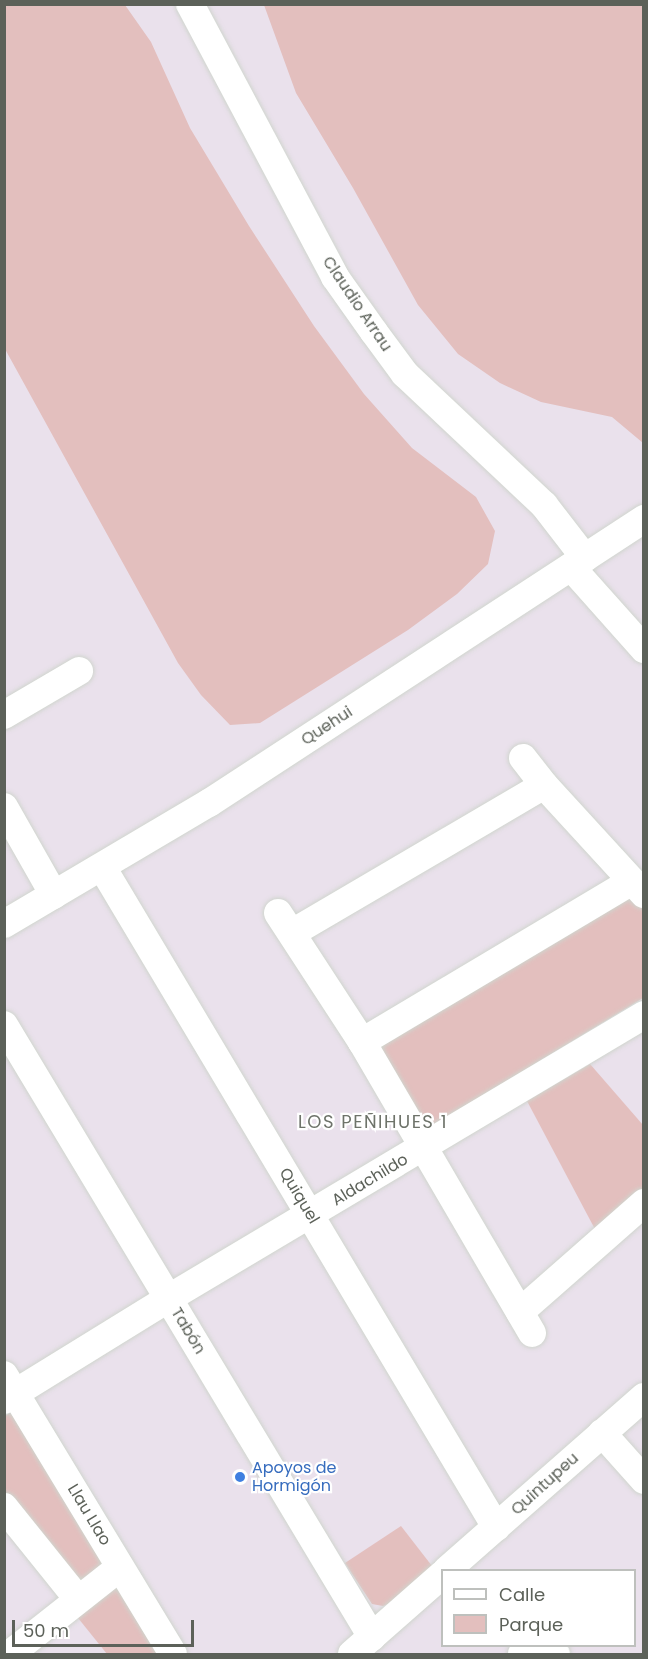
<!DOCTYPE html>
<meta charset="utf-8">
<style>
body{margin:0}
#map{position:relative;width:648px;height:1659px;overflow:hidden;background:#eae1ec;font-family:Poppins,sans-serif}
div>[style]{position:absolute}
[style*='--x']{left:calc(var(--x)*1px);top:calc(var(--y)*1px);width:calc(var(--w)*1px);rotate:calc(var(--a)*1deg)}
.green>*{inset:0;background:#e3bfbe}
.roads{filter:drop-shadow(0 0 2px #d0d5ce) drop-shadow(0 0 2px #d0d5ce)}
.minor>*{height:28px;margin:-14px;padding:0 14px;transform-origin:14px;border-radius:14px;background:#fff}
.dots>*{width:16px;height:16px;translate:-50% -50%;box-sizing:border-box;border:3px solid #fff;border-radius:50%}
span{translate:-50% -50%;white-space:nowrap;text-align:center;line-height:1.15;-webkit-text-stroke:4.5px #fff;paint-order:stroke}
.street-label{font-size:16px;color:#5c6159}
.shop-label{font-size:16px;color:#366cbe}
.left{translate:0 -50%;text-align:left}
.neighbourhood-label{font-size:18px;color:#6e736a;letter-spacing:1.5px}
.frame{position:absolute;inset:0;border:6px solid #5c6159;pointer-events:none}
.legend{position:absolute;left:441px;top:1569px;width:195px;height:78px;box-sizing:border-box;background:#fff;border:2px solid #bec0bd;margin:0;padding:8px 10px;list-style:none;font-size:18px;color:#5c6159}
.legend li{display:flex;align-items:center;gap:12px;height:30px}
.legend b{width:30px;border:2px solid #bec0bd}
.scale{position:absolute;left:12px;top:1620px;width:182px;height:27px;box-sizing:border-box;border:3px solid #5c6159;border-top:0;padding-left:8px;font-size:18px;line-height:21px;white-space:nowrap;color:#5c6159;-webkit-text-stroke:4px #fff;paint-order:stroke}
</style>
<div id="map">
<div class="green">
<i style="clip-path:polygon(4px 5px,125px 5px,151px 42px,190px 128px,249px 226px,314px 326px,364px 394px,412px 448px,476px 497px,495px 531px,488px 564px,457px 594px,408px 630px,260px 723px,230px 725px,201px 695px,178px 663px,5px 349px)"></i>
<i style="clip-path:polygon(264px 5px,643px 5px,643px 443px,612px 417px,541px 402px,500px 383px,458px 354px,418px 305px,353px 188px,296px 93px)"></i>
<i style="clip-path:polygon(622px 898px,636px 900px,643px 909px,643px 998px,429px 1128px,422px 1126px,378px 1043px)"></i>
<i style="clip-path:polygon(590px 1064px,643px 1125px,643px 1190px,597px 1233px,527px 1101px)"></i>
<i style="clip-path:polygon(12px 1412px,112px 1558px,85px 1586px,5px 1497px,5px 1416px)"></i>
<i style="clip-path:polygon(401px 1526px,432px 1566px,390px 1603px,383px 1606px,372px 1604px,345px 1563px)"></i>
<i style="clip-path:polygon(116px 1584px,166px 1654px,107px 1654px,74px 1613px)"></i>
</div>
<div class="roads">
<div class="minor">
<i style="--x:190;--y:4;--w:309;--a:62"></i>
<i style="--x:335;--y:277;--w:67;--a:54.7"></i>
<i style="--x:374;--y:332;--w:52;--a:53.6"></i>
<i style="--x:405;--y:374;--w:191;--a:43.3"></i>
<i style="--x:544;--y:505;--w:67;--a:52.3"></i>
<i style="--x:571;--y:567;--w:110;--a:48.3"></i>
<i style="--x:4;--y:715;--w:87;--a:-30.4"></i>
<i style="--x:523;--y:758;--w:34;--a:52"></i>
<i style="--x:544;--y:785;--w:148;--a:47.5"></i>
<i style="--x:4;--y:807;--w:101;--a:60.4"></i>
<i style="--x:102;--y:867;--w:769;--a:59.16"></i>
<i style="--x:278;--y:913;--w:154;--a:56.9"></i>
<i style="--x:362;--y:1042;--w:337;--a:59.7"></i>
<i style="--x:4;--y:924;--w:238;--a:-30.6"></i>
<i style="--x:209;--y:803;--w:520;--a:-33.14"></i>
<i style="--x:292;--y:933;--w:292;--a:-30.4"></i>
<i style="--x:4;--y:1025;--w:714;--a:58.98"></i>
<i style="--x:362;--y:1042;--w:314;--a:-30.8"></i>
<i style="--x:520;--y:1312;--w:165;--a:-41.3"></i>
<i style="--x:4;--y:1375;--w:326;--a:58.8"></i>
<i style="--x:4;--y:1400;--w:194;--a:-31.7"></i>
<i style="--x:169;--y:1298;--w:553;--a:-30.79"></i>
<i style="--x:602;--y:1433;--w:63;--a:48.2"></i>
<i style="--x:4;--y:1507;--w:118;--a:51.2"></i>
<i style="--x:447;--y:1570;--w:262;--a:-41.3"></i>
<i style="--x:548;--y:1646;--w:11;--a:45"></i>
<i style="--x:10;--y:1654;--w:140;--a:-38.3"></i>
<i style="--x:352;--y:1654;--w:120;--a:-41.3"></i>
<i style="--x:522;--y:1654;--w:13;--a:-39"></i>
</div>
</div>
<div class="dots">
<i style="left:240px;top:1477px;background:#3f7fe0"></i>
</div>
<div class="street-label">
<span style="left:357px;top:304px;rotate:56deg">Claudio Arrau</span>
<span style="left:327px;top:726px;rotate:-33deg">Quehui</span>
<span style="left:370px;top:1180px;rotate:-31deg">Aldachildo</span>
<span style="left:299px;top:1196px;rotate:59deg">Quiquel</span>
<span style="left:188px;top:1331px;rotate:59deg">Tabón</span>
<span style="left:545px;top:1484px;rotate:-42deg">Quintupeu</span>
<span style="left:89px;top:1515px;rotate:59deg">Llau Llao</span>
</div>
<div class="shop-label">
<span class="left" style="left:252px;top:1477px">Apoyos de<br>Hormigón</span>
</div>
<div class="neighbourhood-label">
<span style="left:373px;top:1122px">LOS PEÑIHUES 1</span>
</div>
<div class="frame"></div>
<ul class="legend">
<li><b style="height:8px;background:#fff"></b>Calle</li>
<li><b style="height:16px;background:#e3bfbe"></b>Parque</li>
</ul>
<div class="scale">50 m</div>
</div>
